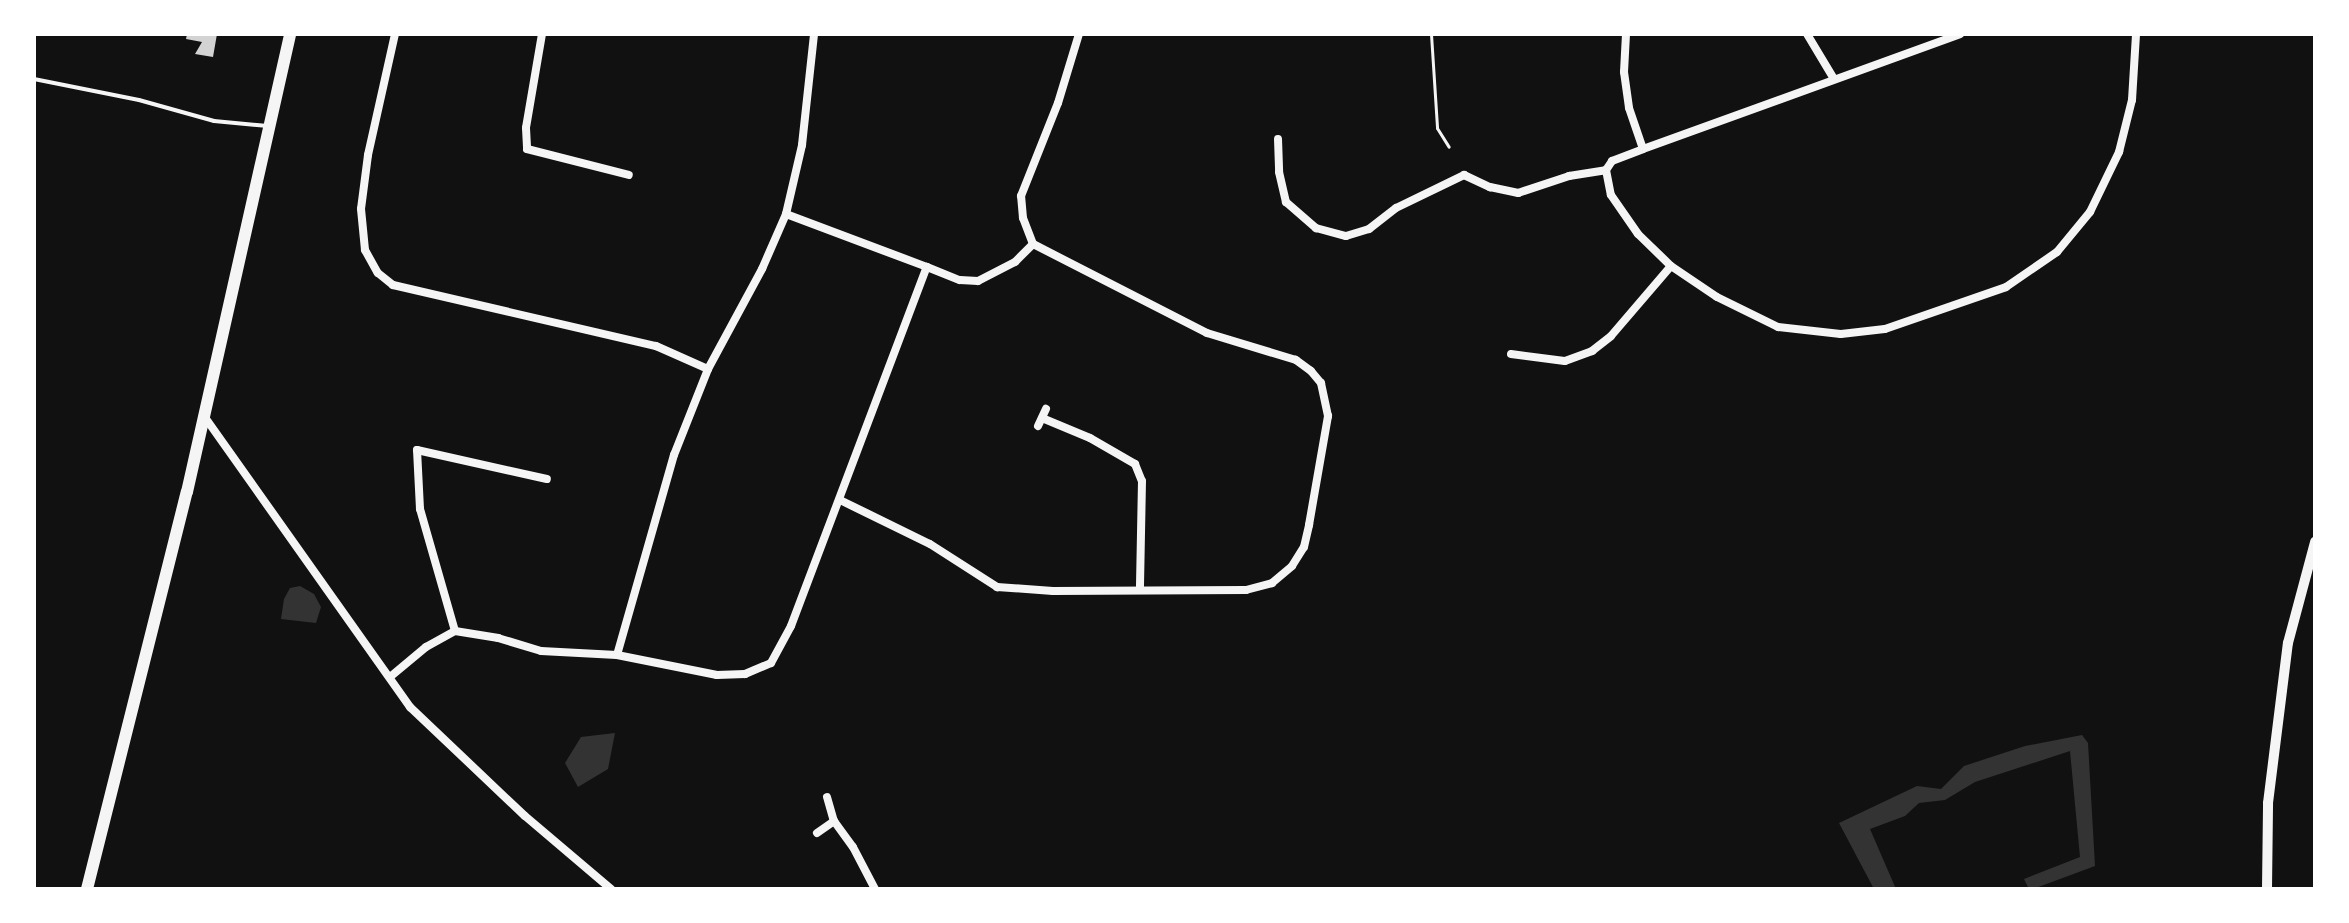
<!DOCTYPE html>
<style>
body{margin:0}
#map{position:relative;width:2349px;height:923px;overflow:hidden;background:#111;font-family:"Varela Round",sans-serif}
div>[style]{position:absolute}
[style*='--x']{left:calc(var(--x)*1px);top:calc(var(--y)*1px);width:calc(var(--w)*1px);rotate:calc(var(--a)*1deg)}
.water>*{inset:0;background:#333}
.building>*{inset:0;background:#d3d3d3}
.path>*{height:3px;margin:-1.5px;padding:0 1.5px;transform-origin:1.5px;border-radius:1.5px;background:#f5f5f5}
.service>*{height:4px;margin:-2px;padding:0 2px;transform-origin:2px;border-radius:2px;background:#f5f5f5}
.minor>*{height:8px;margin:-4px;padding:0 4px;transform-origin:4px;border-radius:4px;background:#f5f5f5}
.tertiary>*{height:10px;margin:-5px;padding:0 5px;transform-origin:5px;border-radius:5px;background:#f5f5f5}
.secondary>*{height:12px;margin:-6px;padding:0 6px;transform-origin:6px;border-radius:6px;background:#f5f5f5}
span{translate:-50% -50%;white-space:nowrap;text-align:center;line-height:1.15;-webkit-text-stroke:6px #fff;paint-order:stroke}
.frame{position:absolute;inset:0;border:36px solid #fff;pointer-events:none}
</style>
<div id="map">
<div class="water">
<i style="clip-path:polygon(300px 586px,314px 594px,321px 607px,316px 623px,281px 619px,284px 599px,290px 588px)"></i>
<i style="clip-path:polygon(615px 733px,608px 769px,578px 787px,565px 763px,581px 737px)"></i>
<i style="clip-path:polygon(2082px 735px,2088px 743px,2095px 866px,2033px 889px,2029px 889px,2024px 879px,2080px 857px,2070px 751px,1975px 782px,1945px 800px,1919px 803px,1905px 816px,1870px 829px,1896px 889px,1874px 889px,1839px 823px,1917px 786px,1941px 789px,1964px 766px,2025px 746px)"></i>
</div>
<div class="building">
<i style="clip-path:polygon(187px 34px,217px 34px,213px 57px,195px 54px,202px 42px,186px 39px)"></i>
</div>
<div class="path">
<i style="--x:1431;--y:34;--w:94;--a:86.3"></i>
<i style="--x:1437;--y:128;--w:22;--a:58"></i>
</div>
<div class="service">
<i style="--x:34;--y:79;--w:107;--a:11.3"></i>
<i style="--x:139;--y:100;--w:78;--a:15.6"></i>
<i style="--x:214;--y:121;--w:54;--a:5.3"></i>
</div>
<div class="minor">
<i style="--x:395;--y:34;--w:124;--a:102.6"></i>
<i style="--x:368;--y:155;--w:54;--a:97.4"></i>
<i style="--x:361;--y:209;--w:41;--a:84.4"></i>
<i style="--x:365;--y:250;--w:26;--a:61"></i>
<i style="--x:378;--y:273;--w:19;--a:39"></i>
<i style="--x:393;--y:285;--w:270;--a:13.1"></i>
<i style="--x:656;--y:346;--w:57;--a:23.9"></i>
<i style="--x:542;--y:34;--w:95;--a:99.7"></i>
<i style="--x:526;--y:128;--w:21;--a:87"></i>
<i style="--x:527;--y:149;--w:105;--a:14.3"></i>
<i style="--x:1626;--y:34;--w:38;--a:93"></i>
<i style="--x:1624;--y:72;--w:36;--a:82"></i>
<i style="--x:1629;--y:108;--w:43;--a:71.1"></i>
<i style="--x:1807;--y:34;--w:52;--a:59"></i>
<i style="--x:1278;--y:139;--w:33;--a:88"></i>
<i style="--x:1279;--y:172;--w:31;--a:77"></i>
<i style="--x:1286;--y:202;--w:40;--a:41"></i>
<i style="--x:1316;--y:228;--w:31;--a:15"></i>
<i style="--x:1346;--y:236;--w:24;--a:-17"></i>
<i style="--x:1369;--y:229;--w:34;--a:-38"></i>
<i style="--x:1396;--y:208;--w:76;--a:-25.9"></i>
<i style="--x:1464;--y:175;--w:29;--a:25"></i>
<i style="--x:1490;--y:187;--w:29;--a:12"></i>
<i style="--x:1518;--y:193;--w:54;--a:-18.4"></i>
<i style="--x:1569;--y:176;--w:37;--a:-9"></i>
<i style="--x:1606;--y:170;--w:11;--a:-56"></i>
<i style="--x:1612;--y:161;--w:33;--a:-21"></i>
<i style="--x:1643;--y:149;--w:337;--a:-19.9"></i>
<i style="--x:1606;--y:170;--w:25;--a:79"></i>
<i style="--x:1611;--y:195;--w:47;--a:55.3"></i>
<i style="--x:1638;--y:234;--w:46;--a:44.1"></i>
<i style="--x:1671;--y:266;--w:55;--a:34"></i>
<i style="--x:1717;--y:297;--w:68;--a:26.2"></i>
<i style="--x:1778;--y:327;--w:63;--a:6.3"></i>
<i style="--x:1841;--y:334;--w:44;--a:-6.5"></i>
<i style="--x:1885;--y:329;--w:128;--a:-19.1"></i>
<i style="--x:2006;--y:287;--w:62;--a:-34.5"></i>
<i style="--x:2057;--y:252;--w:52;--a:-50.5"></i>
<i style="--x:2090;--y:212;--w:67;--a:-64.2"></i>
<i style="--x:2119;--y:152;--w:54;--a:-76"></i>
<i style="--x:2132;--y:100;--w:66;--a:-86.5"></i>
<i style="--x:786;--y:214;--w:151;--a:20.6"></i>
<i style="--x:1033;--y:244;--w:28;--a:-111"></i>
<i style="--x:1023;--y:218;--w:22;--a:-95"></i>
<i style="--x:1021;--y:196;--w:100;--a:-68.3"></i>
<i style="--x:1058;--y:103;--w:72;--a:-73.1"></i>
<i style="--x:1511;--y:354;--w:54;--a:7.4"></i>
<i style="--x:1565;--y:361;--w:29;--a:-20"></i>
<i style="--x:1592;--y:351;--w:24;--a:-38"></i>
<i style="--x:1611;--y:336;--w:92;--a:-49.4"></i>
<i style="--x:204;--y:416;--w:357;--a:54.7"></i>
<i style="--x:410;--y:707;--w:158;--a:43.5"></i>
<i style="--x:525;--y:816;--w:113;--a:40.3"></i>
<i style="--x:1042;--y:418;--w:52;--a:22.6"></i>
<i style="--x:1090;--y:438;--w:52;--a:30"></i>
<i style="--x:1135;--y:464;--w:18;--a:68"></i>
<i style="--x:1142;--y:481;--w:108;--a:91.1"></i>
<i style="--x:1038;--y:426;--w:19;--a:-65"></i>
<i style="--x:840;--y:500;--w:100;--a:26.1"></i>
<i style="--x:930;--y:544;--w:80;--a:32.7"></i>
<i style="--x:997;--y:587;--w:56;--a:4.1"></i>
<i style="--x:1053;--y:591;--w:193;--a:-0.3"></i>
<i style="--x:1246;--y:590;--w:27;--a:-15"></i>
<i style="--x:1272;--y:583;--w:26;--a:-40"></i>
<i style="--x:1292;--y:566;--w:22;--a:-58"></i>
<i style="--x:1304;--y:547;--w:23;--a:-77"></i>
<i style="--x:1309;--y:525;--w:111;--a:-80.1"></i>
<i style="--x:1328;--y:416;--w:34;--a:-102"></i>
<i style="--x:1321;--y:383;--w:16;--a:-130"></i>
<i style="--x:1311;--y:371;--w:19;--a:-144"></i>
<i style="--x:1296;--y:360;--w:93;--a:-163.1"></i>
<i style="--x:1207;--y:333;--w:195;--a:-152.9"></i>
<i style="--x:455;--y:631;--w:127;--a:-106"></i>
<i style="--x:420;--y:509;--w:59;--a:-92.9"></i>
<i style="--x:417;--y:450;--w:133;--a:12.6"></i>
<i style="--x:617;--y:655;--w:208;--a:-74.1"></i>
<i style="--x:674;--y:455;--w:92;--a:-68.4"></i>
<i style="--x:708;--y:369;--w:114;--a:-61.6"></i>
<i style="--x:762;--y:269;--w:60;--a:-66.4"></i>
<i style="--x:786;--y:214;--w:71;--a:-76.9"></i>
<i style="--x:802;--y:145;--w:112;--a:-83.8"></i>
<i style="--x:390;--y:677;--w:47;--a:-39.8"></i>
<i style="--x:426;--y:647;--w:33;--a:-29"></i>
<i style="--x:455;--y:631;--w:44;--a:9.2"></i>
<i style="--x:498;--y:638;--w:45;--a:16.8"></i>
<i style="--x:541;--y:651;--w:76;--a:3"></i>
<i style="--x:617;--y:655;--w:102;--a:11.3"></i>
<i style="--x:717;--y:675;--w:28;--a:-2"></i>
<i style="--x:745;--y:674;--w:28;--a:-23"></i>
<i style="--x:771;--y:663;--w:42;--a:-61.6"></i>
<i style="--x:791;--y:626;--w:384;--a:-69.3"></i>
<i style="--x:927;--y:267;--w:35;--a:22"></i>
<i style="--x:960;--y:280;--w:18;--a:3"></i>
<i style="--x:978;--y:281;--w:42;--a:-27.2"></i>
<i style="--x:1015;--y:262;--w:25;--a:-45"></i>
<i style="--x:827;--y:797;--w:25;--a:74"></i>
<i style="--x:834;--y:821;--w:32;--a:54"></i>
<i style="--x:853;--y:847;--w:47;--a:62.4"></i>
<i style="--x:817;--y:833;--w:21;--a:-35"></i>
</div>
<div class="tertiary">
<i style="--x:2267;--y:889;--w:86;--a:-89.3"></i>
<i style="--x:2268;--y:803;--w:161;--a:-82.9"></i>
<i style="--x:2288;--y:643;--w:105;--a:-75"></i>
</div>
<div class="secondary">
<i style="--x:87;--y:889;--w:409;--a:-75.9"></i>
<i style="--x:187;--y:492;--w:469;--a:-77.3"></i>
</div>
<div class="frame"></div>
</div>
